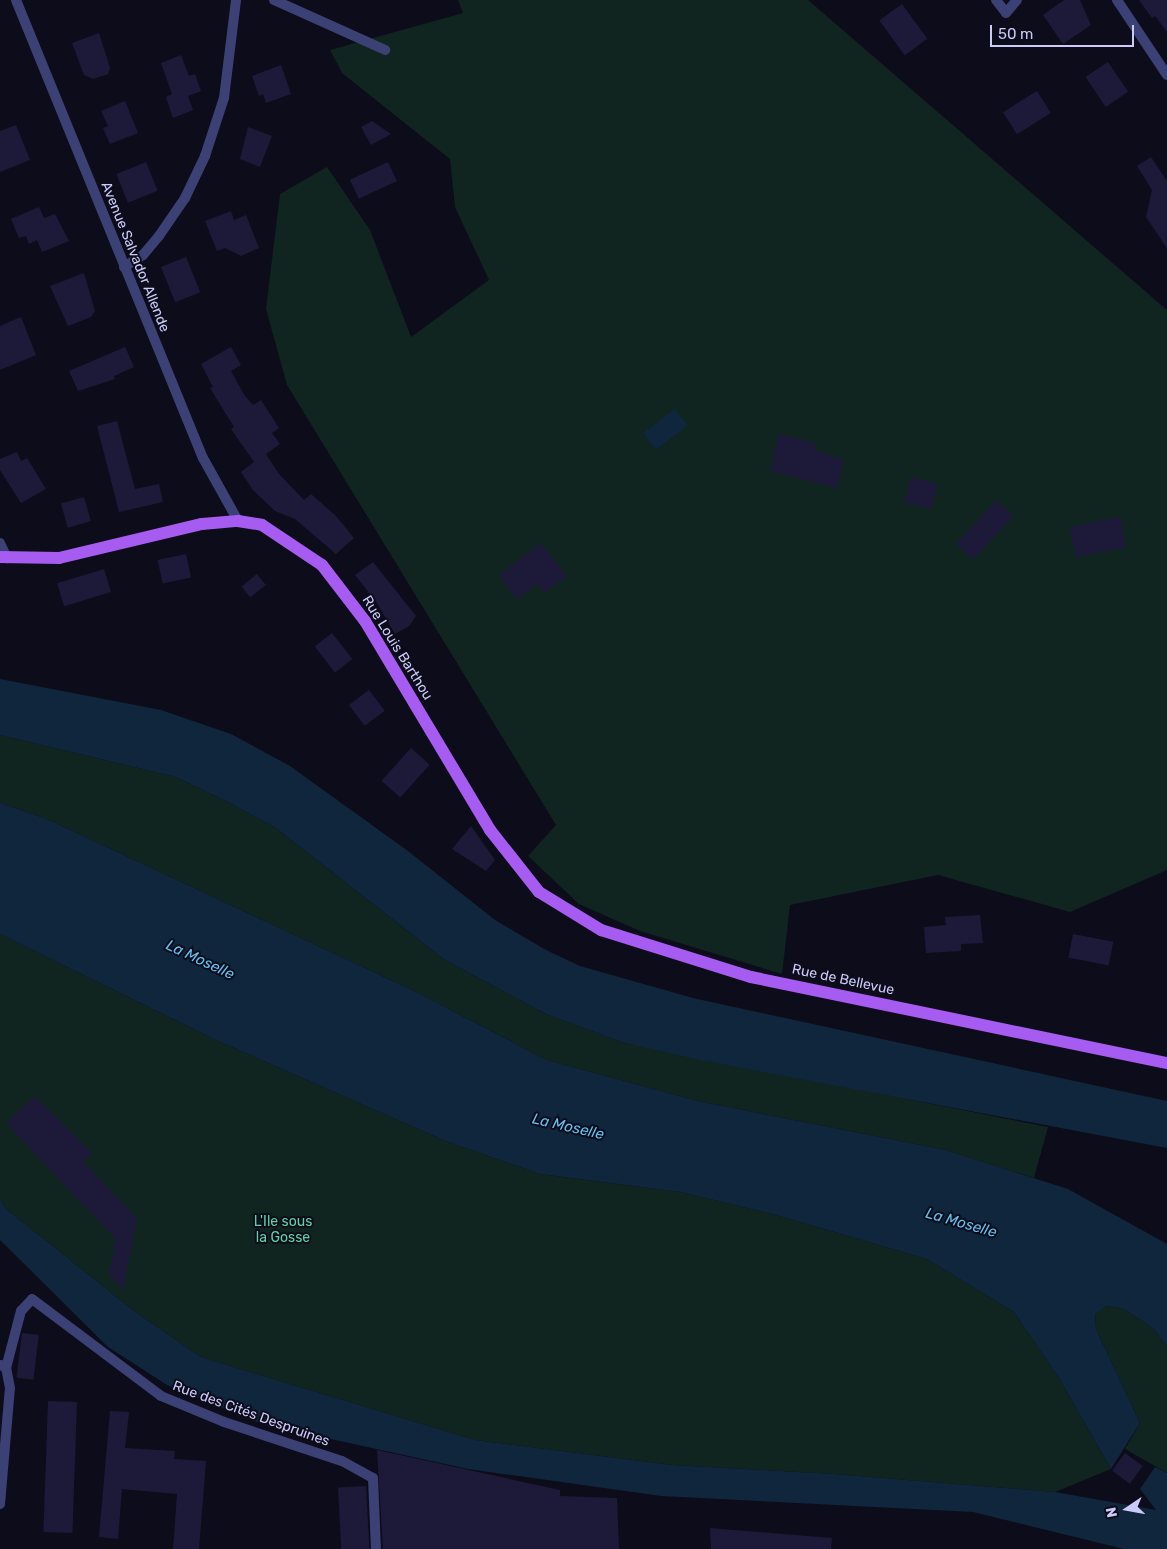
<!DOCTYPE html>
<meta charset="utf-8">
<style>
body{margin:0}
#map{position:relative;width:1167px;height:1549px;overflow:hidden;background:#0d0c1a;font-family:Rubik,sans-serif}
div>[style]{position:absolute}
[style*='--x']{left:calc(var(--x)*1px);top:calc(var(--y)*1px);width:calc(var(--w)*1px);rotate:calc(var(--a)*1deg)}
.green>*{inset:0;background:#102420}
.water>*{inset:0;background:#0f263c;transform-origin:0 0}
.building>*{inset:0;background:#1d1a39;transform-origin:0 0}
.minor>*{height:10px;margin:-5px;padding:0 5px;transform-origin:5px;border-radius:5px;background:#3c4175}
.primary>*{height:12px;margin:-6px;padding:0 6px;transform-origin:6px;border-radius:6px;background:#a65cf0}
span{translate:-50% -50%;white-space:nowrap;text-align:center;line-height:1.15;-webkit-text-stroke:4px #0d0c1a;paint-order:stroke}
.street-label{font-size:14px;color:#cbcbfa}
.park-label{font-size:14px;color:#5fd2a6}
.water-label{font-size:15px;color:#63c1f0;font-style:italic}
.north{position:absolute;left:1102px;top:1484px;width:50px;height:50px;-webkit-text-stroke:4px #0d0c1a;paint-order:stroke;rotate:258deg;font-size:14px;font-weight:700;line-height:20px;text-align:center;color:#cbcbfa}
.north::after{content:'';display:block;margin:auto;width:18px;height:22px;background:#cbcbfa;clip-path:polygon(50% 0,100% 100%,50% 72%,0 100%)}
.scale{position:absolute;left:990px;top:25px;width:144px;height:22px;box-sizing:border-box;border:2px solid #cbcbfa;border-top:0;padding-left:6px;font-size:15px;line-height:18px;white-space:nowrap;color:#cbcbfa;-webkit-text-stroke:4px #0d0c1a;paint-order:stroke}
</style>
<div id="map">
<div class="green">
<i style="clip-path:polygon(458px 0,808px 0,1167px 310px,1167px 870px,1070px 912px,938px 875px,790px 905px,782px 974px,640px 931px,579px 904px,528px 856px,556px 825px,287px 385px,266px 309px,280px 194px,327px 167px,370px 230px,411px 337px,489px 280px,455px 207px,450px 159px,342px 73px,330px 50px,463px 13px)"></i>
<i style="clip-path:polygon(0 735px,176px 777px,228px 802px,276px 828px,445px 960px,548px 1015px,625px 1043px,1048px 1127px,1034px 1178px,946px 1150px,698px 1101px,547px 1060px,414px 991px,47px 819px,0 803px)"></i>
<i style="clip-path:polygon(0 934px,216px 1040px,448px 1142px,540px 1174px,681px 1192px,776px 1215px,927px 1259px,1014px 1312px,1059px 1378px,1111px 1469px,1055px 1492px,834px 1474px,672px 1465px,475px 1440px,201px 1357px,134px 1311px,49px 1243px,6px 1209px,0 1199px)"></i>
<i style="clip-path:polygon(1107px 1306px,1124px 1309px,1153px 1328px,1167px 1346px,1167px 1473px,1125px 1449px,1140px 1423px,1096px 1329px,1095px 1313px)"></i>
</div>
<div class="water">
<i style="left:675px;top:409px;width:21px;height:40px;rotate:53deg"></i>
<i style="clip-path:polygon(0 679px,161px 710px,231px 734px,290px 766px,408px 851px,495px 920px,546px 950px,580px 966px,693px 998px,1167px 1101px,1167px 1148px,700px 1060px,625px 1043px,548px 1015px,445px 960px,276px 828px,228px 802px,176px 777px,0 735px)"></i>
<i style="clip-path:polygon(0 803px,47px 819px,414px 991px,547px 1060px,698px 1101px,946px 1150px,1068px 1189px,1167px 1244px,1167px 1346px,1153px 1328px,1124px 1309px,1107px 1306px,1095px 1314px,1096px 1329px,1140px 1423px,1111px 1469px,1059px 1378px,1014px 1312px,927px 1259px,776px 1215px,681px 1192px,540px 1174px,448px 1142px,216px 1040px,0 934px)"></i>
<i style="clip-path:polygon(0 1199px,6px 1209px,49px 1243px,134px 1311px,201px 1357px,475px 1440px,672px 1465px,834px 1474px,1055px 1492px,1156px 1510px,1140px 1489px,1155px 1467px,1167px 1473px,1167px 1549px,1124px 1549px,973px 1512px,661px 1496px,468px 1469px,262px 1424px,167px 1385px,108px 1347px,0 1240px)"></i>
</div>
<div class="building">
<i style="clip-path:polygon(1064px 0,1080px 0,1091px 25px,1063px 44px,1043px 15px)"></i>
<i style="clip-path:polygon(1139px 0,1167px 0,1167px 32px,1155px 16px,1152px 18px)"></i>
<i style="left:902px;top:4px;width:43px;height:28px;rotate:54deg"></i>
<i style="clip-path:polygon(99px 33px,110px 68px,108px 74px,93px 79px,84px 75px,72px 43px)"></i>
<i style="clip-path:polygon(181px 55px,189px 76px,195px 74px,201px 91px,188px 96px,193px 110px,173px 118px,166px 97px,172px 94px,161px 63px)"></i>
<i style="left:1108px;top:62px;width:36px;height:27px;rotate:56deg"></i>
<i style="clip-path:polygon(281px 65px,291px 94px,266px 103px,263px 94px,259px 96px,252px 76px)"></i>
<i style="left:1037px;top:91px;width:26px;height:40px;rotate:58deg"></i>
<i style="clip-path:polygon(125px 101px,138px 133px,110px 144px,103px 128px,108px 126px,101px 111px)"></i>
<i style="clip-path:polygon(372px 121px,391px 134px,371px 145px,361px 127px)"></i>
<i style="clip-path:polygon(16px 125px,30px 160px,0 172px,0 131px)"></i>
<i style="clip-path:polygon(248px 127px,272px 136px,260px 167px,240px 159px)"></i>
<i style="clip-path:polygon(1151px 157px,1167px 181px,1167px 248px,1146px 217px,1152px 190px,1137px 166px)"></i>
<i style="left:146px;top:162px;width:31px;height:32px;rotate:68deg"></i>
<i style="left:388px;top:162px;width:21px;height:42px;rotate:65deg"></i>
<i style="clip-path:polygon(39px 207px,44px 218px,55px 214px,69px 241px,42px 252px,37px 240px,29px 244px,26px 236px,19px 238px,11px 219px)"></i>
<i style="clip-path:polygon(231px 211px,234px 220px,246px 215px,259px 248px,241px 256px,225px 248px,217px 251px,205px 221px)"></i>
<i style="left:186px;top:257px;width:38px;height:27px;rotate:68deg"></i>
<i style="clip-path:polygon(84px 273px,95px 311px,91px 317px,68px 326px,50px 286px)"></i>
<i style="clip-path:polygon(21px 317px,36px 355px,0 370px,0 326px)"></i>
<i style="clip-path:polygon(125px 347px,134px 367px,114px 376px,115px 379px,78px 391px,69px 371px)"></i>
<i style="clip-path:polygon(231px 347px,241px 365px,231px 371px,245px 396px,253px 405px,261px 400px,279px 428px,272px 433px,280px 444px,266px 454px,279px 474px,304px 500px,311px 494px,336px 516px,354px 538px,336px 554px,295px 519px,275px 511px,253px 490px,241px 472px,254px 462px,231px 429px,234px 427px,210px 388px,213px 387px,201px 364px)"></i>
<i style="clip-path:polygon(117px 421px,135px 489px,159px 484px,163px 502px,119px 512px,97px 426px)"></i>
<i style="clip-path:polygon(779px 434px,816px 443px,814px 450px,844px 460px,837px 488px,770px 471px)"></i>
<i style="clip-path:polygon(17px 452px,21px 461px,27px 458px,46px 489px,21px 503px,0 470px,0 459px)"></i>
<i style="left:911px;top:477px;width:28px;height:26px;rotate:15deg"></i>
<i style="left:84px;top:497px;width:25px;height:24px;rotate:74deg"></i>
<i style="left:997px;top:500px;width:23px;height:60px;rotate:43deg"></i>
<i style="left:1120px;top:517px;width:31px;height:51px;rotate:79deg"></i>
<i style="clip-path:polygon(541px 543px,567px 576px,544px 593px,538px 584px,516px 599px,499px 575px)"></i>
<i style="left:186px;top:554px;width:24px;height:29px;rotate:78deg"></i>
<i style="clip-path:polygon(373px 562px,416px 616px,409px 626px,395px 634px,377px 603px,355px 575px)"></i>
<i style="left:104px;top:569px;width:24px;height:49px;rotate:73deg"></i>
<i style="left:257px;top:574px;width:14px;height:20px;rotate:51deg"></i>
<i style="left:332px;top:633px;width:33px;height:22px;rotate:52deg"></i>
<i style="left:369px;top:690px;width:26px;height:25px;rotate:53deg"></i>
<i style="left:411px;top:748px;width:25px;height:44px;rotate:42deg"></i>
<i style="clip-path:polygon(471px 826px,495px 860px,486px 871px,452px 849px)"></i>
<i style="clip-path:polygon(980px 915px,983px 943px,961px 944px,961px 951px,926px 953px,924px 927px,946px 925px,945px 917px)"></i>
<i style="left:1073px;top:934px;width:41px;height:24px;rotate:11deg"></i>
<i style="clip-path:polygon(35px 1096px,92px 1153px,83px 1162px,137px 1218px,123px 1290px,109px 1274px,116px 1239px,6px 1123px)"></i>
<i style="left:22px;top:1333px;width:17px;height:45px;rotate:7deg"></i>
<i style="left:48px;top:1401px;width:29px;height:131px;rotate:2deg"></i>
<i style="clip-path:polygon(110px 1411px,129px 1412px,125px 1448px,175px 1451px,174px 1459px,206px 1461px,199px 1549px,173px 1549px,177px 1494px,122px 1489px,118px 1539px,99px 1537px)"></i>
<i style="clip-path:polygon(377px 1450px,560px 1490px,560px 1496px,617px 1498px,619px 1549px,383px 1549px)"></i>
<i style="left:1125px;top:1453px;width:22px;height:22px;rotate:36deg"></i>
<i style="left:366px;top:1486px;width:63px;height:28px;rotate:87deg"></i>
<i style="clip-path:polygon(710px 1528px,832px 1538px,831px 1549px,711px 1549px)"></i>
</div>
<div class="minor">
<i style="--x:16;--y:0;--w:495;--a:67.8"></i>
<i style="--x:203;--y:458;--w:72;--a:60.9"></i>
<i style="--x:274;--y:0;--w:122;--a:24.2"></i>
<i style="--x:996;--y:0;--w:16;--a:52"></i>
<i style="--x:1006;--y:13;--w:17;--a:-50"></i>
<i style="--x:1117;--y:0;--w:90;--a:56.3"></i>
<i style="--x:124;--y:267;--w:22;--a:-32"></i>
<i style="--x:143;--y:255;--w:25;--a:-50"></i>
<i style="--x:159;--y:236;--w:46;--a:-55.6"></i>
<i style="--x:185;--y:198;--w:47;--a:-64.5"></i>
<i style="--x:205;--y:156;--w:61;--a:-71.9"></i>
<i style="--x:224;--y:98;--w:99;--a:-83"></i>
<i style="--x:0;--y:543;--w:17;--a:65"></i>
<i style="--x:6;--y:1368;--w:59;--a:-75.3"></i>
<i style="--x:21;--y:1311;--w:16;--a:-47"></i>
<i style="--x:32;--y:1299;--w:161;--a:36.9"></i>
<i style="--x:161;--y:1396;--w:68;--a:22.4"></i>
<i style="--x:224;--y:1422;--w:124;--a:18.3"></i>
<i style="--x:342;--y:1461;--w:35;--a:29"></i>
<i style="--x:373;--y:1478;--w:71;--a:87.6"></i>
<i style="--x:0;--y:1504;--w:116;--a:-85.1"></i>
<i style="--x:10;--y:1388;--w:20;--a:-101"></i>
<i style="--x:6;--y:1368;--w:6;--a:-149"></i>
</div>
<div class="primary">
<i style="--x:0;--y:557;--w:59;--a:1"></i>
<i style="--x:59;--y:558;--w:147;--a:-13.4"></i>
<i style="--x:202;--y:524;--w:36;--a:-5"></i>
<i style="--x:238;--y:521;--w:24;--a:9"></i>
<i style="--x:262;--y:525;--w:72;--a:33.7"></i>
<i style="--x:322;--y:565;--w:71;--a:52.5"></i>
<i style="--x:365;--y:621;--w:244;--a:59.1"></i>
<i style="--x:490;--y:830;--w:79;--a:51.7"></i>
<i style="--x:539;--y:892;--w:73;--a:31.5"></i>
<i style="--x:601;--y:930;--w:157;--a:17.4"></i>
<i style="--x:751;--y:977;--w:425;--a:11.7"></i>
</div>
<div class="street-label">
<span style="left:135px;top:257px;rotate:68deg">Avenue Salvador Allende</span>
<span style="left:397px;top:648px;rotate:58deg">Rue Louis Barthou</span>
<span style="left:843px;top:980px;rotate:12deg">Rue de Bellevue</span>
<span style="left:251px;top:1414px;rotate:20deg">Rue des Cités Despruines</span>
</div>
<div class="park-label">
<span style="left:283px;top:1230px">L'Ile sous<br>la Gosse</span>
</div>
<div class="water-label">
<span style="left:200px;top:960px;rotate:25deg">La Moselle</span>
<span style="left:568px;top:1127px;rotate:13deg">La Moselle</span>
<span style="left:961px;top:1223px;rotate:16deg">La Moselle</span>
</div>
<div class="north">N</div>
<div class="scale">50 m</div>
</div>
